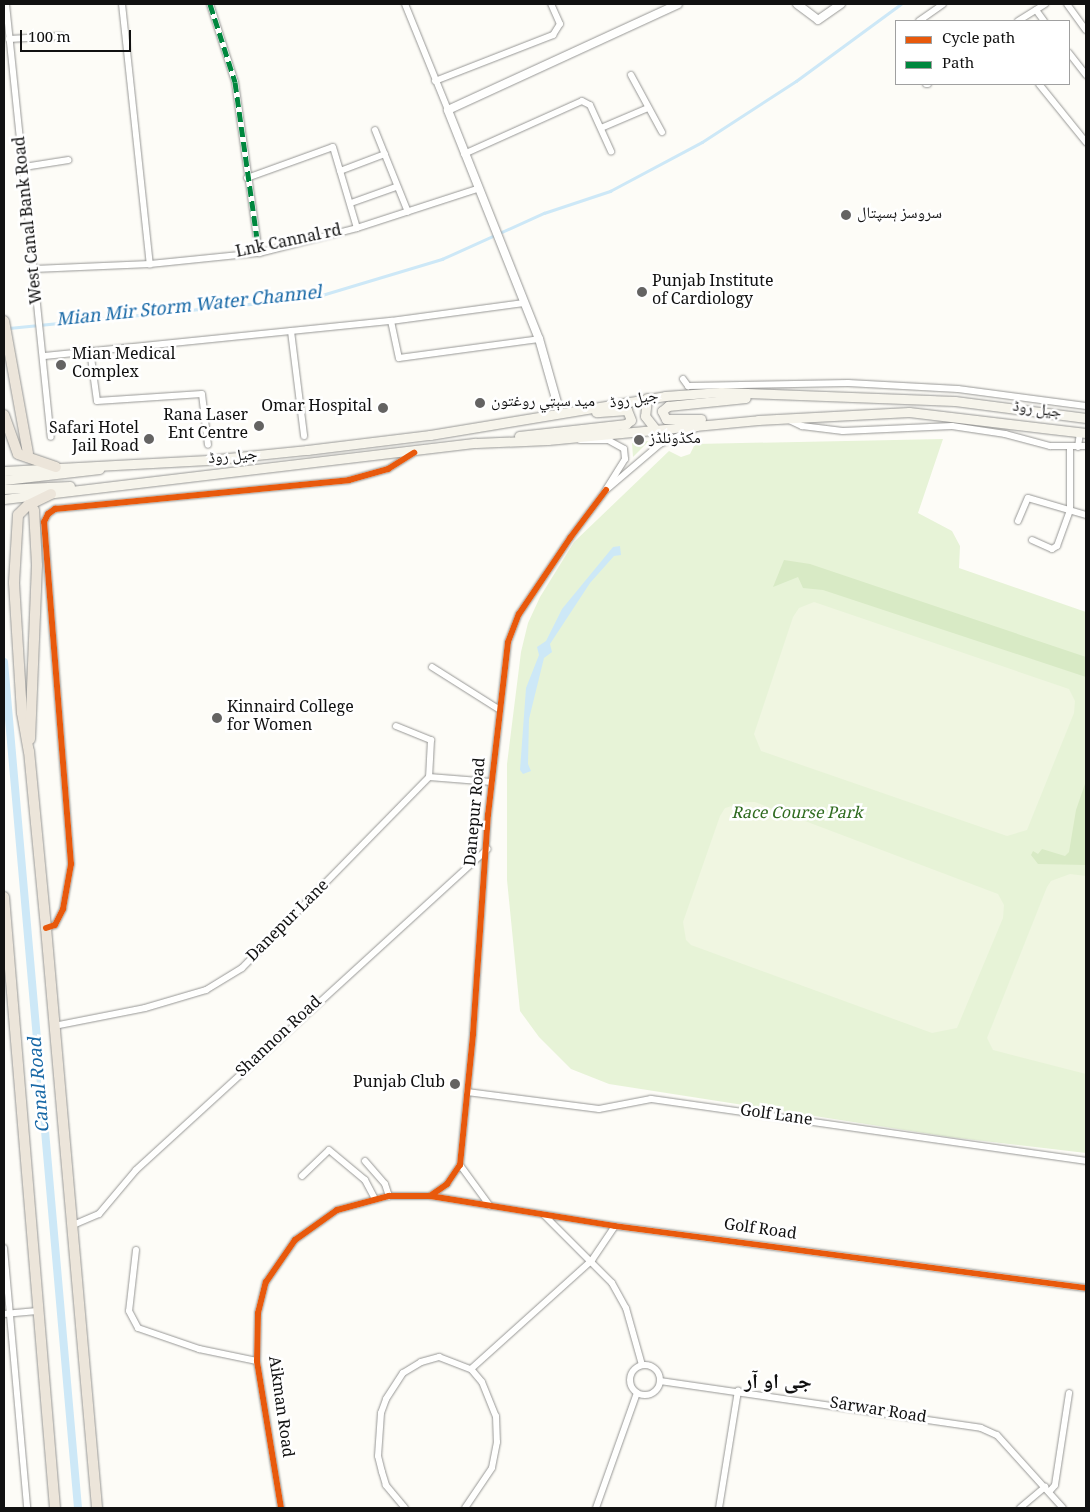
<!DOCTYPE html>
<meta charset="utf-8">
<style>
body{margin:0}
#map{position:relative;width:1090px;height:1512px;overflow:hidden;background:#fdfcf7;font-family:Georgia,"Noto Naskh Arabic",serif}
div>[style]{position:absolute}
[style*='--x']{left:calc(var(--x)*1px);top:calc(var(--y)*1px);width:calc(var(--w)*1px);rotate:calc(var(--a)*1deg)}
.green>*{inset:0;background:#e7f3d7}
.forest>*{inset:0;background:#d8eac5}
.pitch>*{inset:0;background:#f0f6e1}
.water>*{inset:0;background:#cde8f7}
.stream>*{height:2.5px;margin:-1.25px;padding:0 1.25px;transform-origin:1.25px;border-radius:1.25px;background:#cde8f7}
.canal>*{height:8px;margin:-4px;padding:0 4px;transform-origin:4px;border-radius:4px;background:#cde8f7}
.roads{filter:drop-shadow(0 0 1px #979795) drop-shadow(0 0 1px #979795)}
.minor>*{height:6px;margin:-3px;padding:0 3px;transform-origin:3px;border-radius:3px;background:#fffffe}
.minor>.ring{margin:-3px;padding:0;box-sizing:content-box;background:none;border:6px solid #fffffe;border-radius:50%}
.tertiary>*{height:8px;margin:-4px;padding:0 4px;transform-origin:4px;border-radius:4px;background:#fffffe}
.secondary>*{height:9px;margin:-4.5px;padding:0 4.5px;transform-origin:4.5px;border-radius:4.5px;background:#f6f4eb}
.trunk>*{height:10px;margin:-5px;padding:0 5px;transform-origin:5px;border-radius:5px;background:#ece5da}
.quiet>*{height:5px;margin-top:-2.5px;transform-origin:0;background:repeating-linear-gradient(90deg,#00873e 0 10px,transparent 0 15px)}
.cycleway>*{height:6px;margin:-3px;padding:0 3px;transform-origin:3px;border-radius:3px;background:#e8590c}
.dots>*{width:14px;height:14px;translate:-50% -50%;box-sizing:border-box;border:2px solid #fff;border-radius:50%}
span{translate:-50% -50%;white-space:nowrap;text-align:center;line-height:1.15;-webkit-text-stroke:5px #fff;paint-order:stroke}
.poi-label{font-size:16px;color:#111}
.left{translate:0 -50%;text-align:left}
.right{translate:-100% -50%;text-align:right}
.street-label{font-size:16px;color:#111}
.park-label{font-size:16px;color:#2f6b1f;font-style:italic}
.water-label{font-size:18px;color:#1768a6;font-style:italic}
.district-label{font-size:21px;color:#111;font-weight:700}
.frame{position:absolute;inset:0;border:5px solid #111;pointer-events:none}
.legend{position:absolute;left:895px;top:20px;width:175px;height:65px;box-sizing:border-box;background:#fff;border:1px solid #a0a0a0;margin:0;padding:6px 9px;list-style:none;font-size:15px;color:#111}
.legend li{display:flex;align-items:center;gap:10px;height:25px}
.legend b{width:25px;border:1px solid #a0a0a0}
.scale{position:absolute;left:20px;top:30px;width:111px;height:22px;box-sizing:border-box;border:2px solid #111;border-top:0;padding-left:6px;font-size:15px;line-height:18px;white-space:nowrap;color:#111;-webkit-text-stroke:4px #fff;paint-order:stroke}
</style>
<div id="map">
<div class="green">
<i style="clip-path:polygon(943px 439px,918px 513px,952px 531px,960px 546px,959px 568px,1086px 612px,1086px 1153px,949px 1137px,609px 1084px,571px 1069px,539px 1037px,520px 1011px,507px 880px,507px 764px,521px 652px,528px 623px,540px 597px,574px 542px,669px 451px,681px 457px,690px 454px,695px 444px)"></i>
<i style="clip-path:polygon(648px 441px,647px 443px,633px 457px,632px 443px)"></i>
</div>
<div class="forest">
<i style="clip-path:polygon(784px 560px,810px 564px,1086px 657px,1086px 677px,823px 590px,803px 588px,798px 577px,773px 587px)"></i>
<i style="clip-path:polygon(1086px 781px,1086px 865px,1038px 864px,1031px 855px,1033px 851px,1038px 854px,1042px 849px,1065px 856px,1069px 852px,1076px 810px)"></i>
</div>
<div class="pitch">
<i style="clip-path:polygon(814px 602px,1069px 689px,1075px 701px,1074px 713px,1027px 830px,1007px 836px,761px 751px,754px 734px,793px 617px,799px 608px)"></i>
<i style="clip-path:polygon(745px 802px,755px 802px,998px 894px,1004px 905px,1003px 918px,957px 1028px,932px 1033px,691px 945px,686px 940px,683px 922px,720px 816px,725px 808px)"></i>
<i style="clip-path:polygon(1070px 874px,1086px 876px,1086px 1074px,993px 1050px,987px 1038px,1047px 887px,1051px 881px)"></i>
</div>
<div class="water">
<i style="clip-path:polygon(620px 546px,621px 555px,614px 556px,590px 583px,550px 644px,552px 652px,544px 658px,529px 719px,528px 764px,531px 771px,523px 774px,520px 770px,526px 688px,539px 655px,537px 647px,546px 641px,562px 609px,613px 547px)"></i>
</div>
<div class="stream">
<i style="--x:9;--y:328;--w:304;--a:-5.7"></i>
<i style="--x:312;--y:298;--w:136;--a:-16.7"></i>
<i style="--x:442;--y:259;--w:112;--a:-24.3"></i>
<i style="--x:544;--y:213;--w:70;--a:-18.4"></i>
<i style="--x:610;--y:191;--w:104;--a:-28"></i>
<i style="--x:702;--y:142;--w:112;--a:-33"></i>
<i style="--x:796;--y:81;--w:130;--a:-36.3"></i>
</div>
<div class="canal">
<i style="--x:4;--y:662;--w:849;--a:85"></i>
</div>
<div class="roads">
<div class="minor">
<i style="--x:6;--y:4;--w:435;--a:84.1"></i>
<i style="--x:122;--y:4;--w:262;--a:83.9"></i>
<i style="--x:210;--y:4;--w:82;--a:72.2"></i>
<i style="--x:235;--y:82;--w:173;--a:82"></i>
<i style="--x:405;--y:4;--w:114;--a:67.9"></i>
<i style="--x:1067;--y:4;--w:32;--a:54"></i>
<i style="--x:1036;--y:10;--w:14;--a:54"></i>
<i style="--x:919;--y:21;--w:29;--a:-35"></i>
<i style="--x:1018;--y:21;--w:32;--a:-32"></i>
<i style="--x:9;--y:39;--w:53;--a:-3.2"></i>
<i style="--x:1069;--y:53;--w:28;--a:52"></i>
<i style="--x:631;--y:75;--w:65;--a:61.5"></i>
<i style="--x:435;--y:81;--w:127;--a:-21.3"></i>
<i style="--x:553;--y:35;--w:13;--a:-58"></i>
<i style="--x:560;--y:24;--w:22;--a:-114"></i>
<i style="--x:926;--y:84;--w:2;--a:0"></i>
<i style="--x:1039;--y:84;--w:75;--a:51"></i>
<i style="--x:601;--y:128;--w:51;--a:-23.1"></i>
<i style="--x:375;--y:130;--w:88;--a:68.1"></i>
<i style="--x:464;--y:154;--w:129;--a:-24.2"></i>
<i style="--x:582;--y:101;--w:9;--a:27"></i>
<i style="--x:590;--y:105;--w:51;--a:65.5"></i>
<i style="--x:24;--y:167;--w:45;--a:-9"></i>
<i style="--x:340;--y:171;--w:48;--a:-20.7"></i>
<i style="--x:247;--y:178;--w:91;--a:-19.8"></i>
<i style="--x:333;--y:147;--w:84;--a:73.5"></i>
<i style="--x:351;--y:203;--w:48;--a:-19.6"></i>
<i style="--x:34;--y:269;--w:116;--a:-2.5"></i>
<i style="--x:150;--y:264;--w:110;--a:-5.8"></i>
<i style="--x:259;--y:253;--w:101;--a:-14.3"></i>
<i style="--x:357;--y:228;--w:126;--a:-18"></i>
<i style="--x:391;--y:321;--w:38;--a:78"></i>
<i style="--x:399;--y:358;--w:141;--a:-7.7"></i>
<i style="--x:291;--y:331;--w:106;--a:82.9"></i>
<i style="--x:90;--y:350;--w:51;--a:82.2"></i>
<i style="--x:97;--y:401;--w:105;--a:-3.8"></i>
<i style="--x:202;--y:394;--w:51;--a:83.3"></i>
<i style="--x:45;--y:356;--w:348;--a:-5.8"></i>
<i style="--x:391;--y:321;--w:134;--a:-7.7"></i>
<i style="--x:683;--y:379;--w:9;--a:54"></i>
<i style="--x:688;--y:386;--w:160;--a:-1.1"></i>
<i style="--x:848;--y:383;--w:110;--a:3.1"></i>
<i style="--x:958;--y:389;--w:129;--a:7.6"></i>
<i style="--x:787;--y:419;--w:17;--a:25"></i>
<i style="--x:802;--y:426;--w:41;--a:7"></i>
<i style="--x:843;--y:431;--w:109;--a:-2.6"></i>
<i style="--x:952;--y:426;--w:54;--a:8.6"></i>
<i style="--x:1005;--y:434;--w:47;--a:14.9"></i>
<i style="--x:1050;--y:446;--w:36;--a:0"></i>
<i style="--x:580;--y:440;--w:28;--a:0"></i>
<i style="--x:608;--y:440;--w:18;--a:29"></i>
<i style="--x:624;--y:449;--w:10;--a:84"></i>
<i style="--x:625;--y:459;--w:36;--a:122"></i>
<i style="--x:606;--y:490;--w:71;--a:-40.4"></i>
<i style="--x:660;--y:444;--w:40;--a:-23.4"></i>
<i style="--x:1078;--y:447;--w:15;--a:-82"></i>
<i style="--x:1018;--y:521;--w:25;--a:-67"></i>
<i style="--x:1028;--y:498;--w:60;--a:16.3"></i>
<i style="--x:1032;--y:540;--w:22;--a:24"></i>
<i style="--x:1052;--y:549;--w:6;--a:-31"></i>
<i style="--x:1057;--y:546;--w:38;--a:-70"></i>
<i style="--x:1070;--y:510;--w:64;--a:-90"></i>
<i style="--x:432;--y:667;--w:80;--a:32.3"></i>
<i style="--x:396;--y:726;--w:38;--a:22"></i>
<i style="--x:431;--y:740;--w:37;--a:93"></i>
<i style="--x:46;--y:928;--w:9;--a:-18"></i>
<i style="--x:55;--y:925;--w:18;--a:-63"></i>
<i style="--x:63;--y:909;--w:46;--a:-79.9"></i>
<i style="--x:71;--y:864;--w:343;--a:-94.5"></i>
<i style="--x:44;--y:522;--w:9;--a:-63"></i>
<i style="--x:48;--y:514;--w:9;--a:-36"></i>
<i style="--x:55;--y:509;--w:295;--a:-5.6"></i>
<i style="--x:349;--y:480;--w:41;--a:-15.8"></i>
<i style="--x:388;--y:469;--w:31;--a:-32"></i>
<i style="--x:54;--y:1026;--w:93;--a:-11.2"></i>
<i style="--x:145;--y:1008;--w:64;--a:-16.4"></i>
<i style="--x:206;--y:990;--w:42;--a:-31.4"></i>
<i style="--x:242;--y:968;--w:267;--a:-45.6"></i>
<i style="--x:429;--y:777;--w:63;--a:4.5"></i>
<i style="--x:467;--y:1092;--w:133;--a:7.3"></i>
<i style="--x:599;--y:1109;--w:53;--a:-10.9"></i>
<i style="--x:651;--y:1099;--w:439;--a:8.1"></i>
<i style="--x:365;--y:1161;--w:30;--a:49"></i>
<i style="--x:385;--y:1184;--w:13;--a:72"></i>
<i style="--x:460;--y:1165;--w:51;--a:53.8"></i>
<i style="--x:302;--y:1176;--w:37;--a:-44"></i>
<i style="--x:329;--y:1150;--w:47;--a:39.8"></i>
<i style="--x:365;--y:1180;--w:21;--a:62"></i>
<i style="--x:430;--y:1196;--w:187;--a:9.2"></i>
<i style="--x:615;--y:1226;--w:475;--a:7.5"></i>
<i style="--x:544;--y:1215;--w:96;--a:45"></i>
<i style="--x:612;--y:1283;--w:29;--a:61"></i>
<i style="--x:626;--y:1308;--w:59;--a:74.3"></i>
<i style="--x:73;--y:1225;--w:28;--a:-23"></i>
<i style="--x:99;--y:1214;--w:57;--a:-49.9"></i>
<i style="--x:136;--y:1170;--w:476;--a:-42.4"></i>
<i style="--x:4;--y:1248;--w:261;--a:84.9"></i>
<i style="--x:136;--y:1250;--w:61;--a:96.5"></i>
<i style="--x:129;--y:1311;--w:19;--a:62"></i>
<i style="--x:138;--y:1328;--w:65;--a:19"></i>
<i style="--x:199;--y:1349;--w:59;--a:11.7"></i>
<i style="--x:4;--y:1314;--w:36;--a:-5"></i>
<i class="ring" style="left:630px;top:1365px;width:24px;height:24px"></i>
<i style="--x:471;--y:1369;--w:163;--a:-42"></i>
<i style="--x:592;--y:1260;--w:41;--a:-55.9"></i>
<i style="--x:660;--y:1381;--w:324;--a:8.3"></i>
<i style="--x:981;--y:1428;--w:17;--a:24"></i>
<i style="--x:997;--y:1435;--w:98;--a:47.9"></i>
<i style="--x:1049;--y:1492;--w:9;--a:-49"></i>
<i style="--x:1055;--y:1485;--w:93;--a:-81.3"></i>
<i style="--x:281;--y:1508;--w:149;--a:-99.3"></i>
<i style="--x:257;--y:1361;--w:48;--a:-88.8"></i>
<i style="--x:258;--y:1313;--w:32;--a:-76"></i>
<i style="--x:266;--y:1282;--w:51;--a:-55.4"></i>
<i style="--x:295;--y:1240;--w:52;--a:-35.5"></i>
<i style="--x:337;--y:1210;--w:54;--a:-15.1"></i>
<i style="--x:389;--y:1196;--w:41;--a:0"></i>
<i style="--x:430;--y:1196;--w:21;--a:-35"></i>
<i style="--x:447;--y:1184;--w:23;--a:-56"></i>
<i style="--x:460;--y:1165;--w:132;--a:-84.3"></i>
<i style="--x:473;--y:1034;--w:220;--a:-86.1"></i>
<i style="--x:488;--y:815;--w:174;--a:-83.4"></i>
<i style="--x:508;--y:642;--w:30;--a:-69"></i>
<i style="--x:519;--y:614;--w:92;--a:-56.1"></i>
<i style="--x:570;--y:538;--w:60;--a:-53.1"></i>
<i style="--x:405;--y:1508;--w:30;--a:-130"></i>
<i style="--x:386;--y:1485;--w:14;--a:-107"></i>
<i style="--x:382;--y:1472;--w:16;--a:-104"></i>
<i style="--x:378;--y:1456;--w:43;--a:-86"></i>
<i style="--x:381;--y:1413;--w:15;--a:-70"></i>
<i style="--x:386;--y:1399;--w:31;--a:-57"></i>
<i style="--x:403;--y:1373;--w:21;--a:-31"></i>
<i style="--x:421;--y:1362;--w:19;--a:-16"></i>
<i style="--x:439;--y:1357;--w:34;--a:21"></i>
<i style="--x:471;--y:1369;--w:17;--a:50"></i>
<i style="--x:482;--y:1382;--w:37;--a:68"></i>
<i style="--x:496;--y:1416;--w:26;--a:88"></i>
<i style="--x:497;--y:1442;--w:26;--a:101"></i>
<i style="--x:492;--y:1468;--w:48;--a:124"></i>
<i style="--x:596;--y:1508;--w:122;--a:-70.4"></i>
<i style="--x:719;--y:1508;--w:119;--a:-80.8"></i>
<i style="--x:1020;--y:1508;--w:33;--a:-40"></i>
</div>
<div class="tertiary">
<i style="--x:797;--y:4;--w:26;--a:37"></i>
<i style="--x:818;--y:20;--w:28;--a:-35"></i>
<i style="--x:560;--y:413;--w:77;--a:-105.8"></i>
<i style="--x:539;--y:339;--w:246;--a:-111.7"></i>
<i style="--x:448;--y:110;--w:253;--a:-24.7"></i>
</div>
<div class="secondary">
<i style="--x:647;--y:398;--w:18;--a:96"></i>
<i style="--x:645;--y:416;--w:16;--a:52"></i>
<i style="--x:701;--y:419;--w:35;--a:180"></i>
<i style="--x:666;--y:419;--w:9;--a:-117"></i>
<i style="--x:662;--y:411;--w:8;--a:-40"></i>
<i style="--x:668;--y:406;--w:78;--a:-5.9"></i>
<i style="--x:519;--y:436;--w:108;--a:-6.4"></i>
<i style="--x:626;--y:424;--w:6;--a:-39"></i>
<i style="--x:631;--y:420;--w:11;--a:-112"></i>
<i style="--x:627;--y:410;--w:31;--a:176"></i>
<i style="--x:4;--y:471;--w:204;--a:-3.1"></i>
<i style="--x:208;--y:460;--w:100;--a:-5.8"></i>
<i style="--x:307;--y:450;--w:124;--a:-7"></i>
<i style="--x:430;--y:435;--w:238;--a:-9.4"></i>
<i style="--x:665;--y:396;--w:56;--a:-4.1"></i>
<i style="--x:721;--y:392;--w:234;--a:2.2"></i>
<i style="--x:955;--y:401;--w:132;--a:7.4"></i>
<i style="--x:4;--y:480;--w:96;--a:-6.6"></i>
<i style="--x:4;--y:489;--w:66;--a:-2.6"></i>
<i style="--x:4;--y:499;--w:475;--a:-6.8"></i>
<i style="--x:476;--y:443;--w:72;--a:-2.4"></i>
<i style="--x:548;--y:440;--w:211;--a:-5.4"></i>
<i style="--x:758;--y:420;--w:151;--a:-3"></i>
<i style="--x:909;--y:412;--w:178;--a:6.8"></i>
</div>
<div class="trunk">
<i style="--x:4;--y:321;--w:134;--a:79.7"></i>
<i style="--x:4;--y:415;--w:41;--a:70.3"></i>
<i style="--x:18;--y:454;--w:40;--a:18.9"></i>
<i style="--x:51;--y:494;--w:25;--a:154"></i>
<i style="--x:28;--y:505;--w:14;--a:135"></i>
<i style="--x:18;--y:515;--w:68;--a:93.4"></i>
<i style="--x:14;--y:583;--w:130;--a:86.5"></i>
<i style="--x:22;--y:713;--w:39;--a:80"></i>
<i style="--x:29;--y:751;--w:178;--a:84.5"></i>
<i style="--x:46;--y:928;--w:582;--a:84.97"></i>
<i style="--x:30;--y:739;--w:174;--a:-87.7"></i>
<i style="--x:37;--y:565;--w:55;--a:-93.1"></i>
<i style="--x:4;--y:897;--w:613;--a:85.23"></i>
</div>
</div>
<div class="quiet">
<i style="--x:210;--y:4;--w:82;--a:72.2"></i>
<i style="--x:235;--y:82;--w:173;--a:82"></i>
</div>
<div class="cycleway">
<i style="--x:46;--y:928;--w:9;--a:-18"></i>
<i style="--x:55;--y:925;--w:18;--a:-63"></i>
<i style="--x:63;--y:909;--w:46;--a:-79.9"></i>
<i style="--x:71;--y:864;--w:343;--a:-94.5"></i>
<i style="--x:44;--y:522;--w:9;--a:-63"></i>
<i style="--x:48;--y:514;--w:9;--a:-36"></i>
<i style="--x:55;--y:509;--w:295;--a:-5.6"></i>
<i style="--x:349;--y:480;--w:41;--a:-15.8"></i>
<i style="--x:388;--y:469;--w:31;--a:-32"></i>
<i style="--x:430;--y:1196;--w:187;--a:9.2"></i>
<i style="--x:615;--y:1226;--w:475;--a:7.5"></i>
<i style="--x:281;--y:1508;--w:149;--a:-99.3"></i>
<i style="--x:257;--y:1361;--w:48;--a:-88.8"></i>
<i style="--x:258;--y:1313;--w:32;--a:-76"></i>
<i style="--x:266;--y:1282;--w:51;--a:-55.4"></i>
<i style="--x:295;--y:1240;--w:52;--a:-35.5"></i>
<i style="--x:337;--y:1210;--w:54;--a:-15.1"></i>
<i style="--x:389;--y:1196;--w:41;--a:0"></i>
<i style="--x:430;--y:1196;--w:21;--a:-35"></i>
<i style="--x:447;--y:1184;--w:23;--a:-56"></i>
<i style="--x:460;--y:1165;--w:132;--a:-84.3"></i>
<i style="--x:473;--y:1034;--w:220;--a:-86.1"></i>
<i style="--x:488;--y:815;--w:174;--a:-83.4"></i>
<i style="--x:508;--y:642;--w:30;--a:-69"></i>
<i style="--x:519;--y:614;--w:92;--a:-56.1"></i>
<i style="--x:570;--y:538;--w:60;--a:-53.1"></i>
</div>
<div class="dots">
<i style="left:846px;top:215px;background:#646362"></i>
<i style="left:642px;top:292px;background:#646362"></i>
<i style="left:61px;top:365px;background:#646362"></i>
<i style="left:480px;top:403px;background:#646362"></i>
<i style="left:383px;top:408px;background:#646362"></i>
<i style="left:259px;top:426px;background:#646362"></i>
<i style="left:149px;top:439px;background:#646362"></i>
<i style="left:639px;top:440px;background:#646362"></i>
<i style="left:217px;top:718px;background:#646362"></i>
<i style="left:455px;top:1084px;background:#646362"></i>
</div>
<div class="poi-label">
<span class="left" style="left:857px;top:215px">سروسز ہسپتال</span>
<span class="left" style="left:652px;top:292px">Punjab Institute<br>of Cardiology</span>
<span class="left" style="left:72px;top:365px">Mian Medical<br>Complex</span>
<span class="left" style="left:491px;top:403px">مید سېټي روغتون</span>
<span class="right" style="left:372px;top:408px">Omar Hospital</span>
<span class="right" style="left:248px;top:426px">Rana Laser<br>Ent Centre</span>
<span class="right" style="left:139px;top:439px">Safari Hotel<br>Jail Road</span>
<span class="left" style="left:649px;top:440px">مکڈونلڈز</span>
<span class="left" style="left:227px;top:718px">Kinnaird College<br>for Women</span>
<span class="right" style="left:445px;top:1084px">Punjab Club</span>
</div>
<div class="street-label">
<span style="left:30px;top:220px;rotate:-96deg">West Canal Bank Road</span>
<span style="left:289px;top:243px;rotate:-12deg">Lnk Cannal rd</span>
<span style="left:634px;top:401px;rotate:-9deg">جیل روڈ</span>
<span style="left:1037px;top:411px;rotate:8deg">جیل روڈ</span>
<span style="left:233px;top:458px;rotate:-5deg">جیل روڈ</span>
<span style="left:477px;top:812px;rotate:-85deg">Danepur Road</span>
<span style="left:289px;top:922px;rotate:-45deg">Danepur Lane</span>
<span style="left:280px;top:1038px;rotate:-43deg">Shannon Road</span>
<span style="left:776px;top:1117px;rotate:8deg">Golf Lane</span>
<span style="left:760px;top:1231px;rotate:8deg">Golf Road</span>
<span style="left:279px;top:1407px;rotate:82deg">Aikman Road</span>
<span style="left:878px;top:1412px;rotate:9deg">Sarwar Road</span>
</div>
<div class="park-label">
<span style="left:797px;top:815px">Race Course Park</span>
</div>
<div class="water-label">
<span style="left:189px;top:308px;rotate:-6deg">Mian Mir Storm Water Channel</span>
<span style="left:41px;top:1085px;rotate:-95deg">Canal Road</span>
</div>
<div class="district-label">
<span style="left:778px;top:1384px">جی او آر</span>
</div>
<div class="frame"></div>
<ul class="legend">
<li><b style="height:6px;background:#e8590c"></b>Cycle path</li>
<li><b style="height:6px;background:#00873e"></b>Path</li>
</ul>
<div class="scale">100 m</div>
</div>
